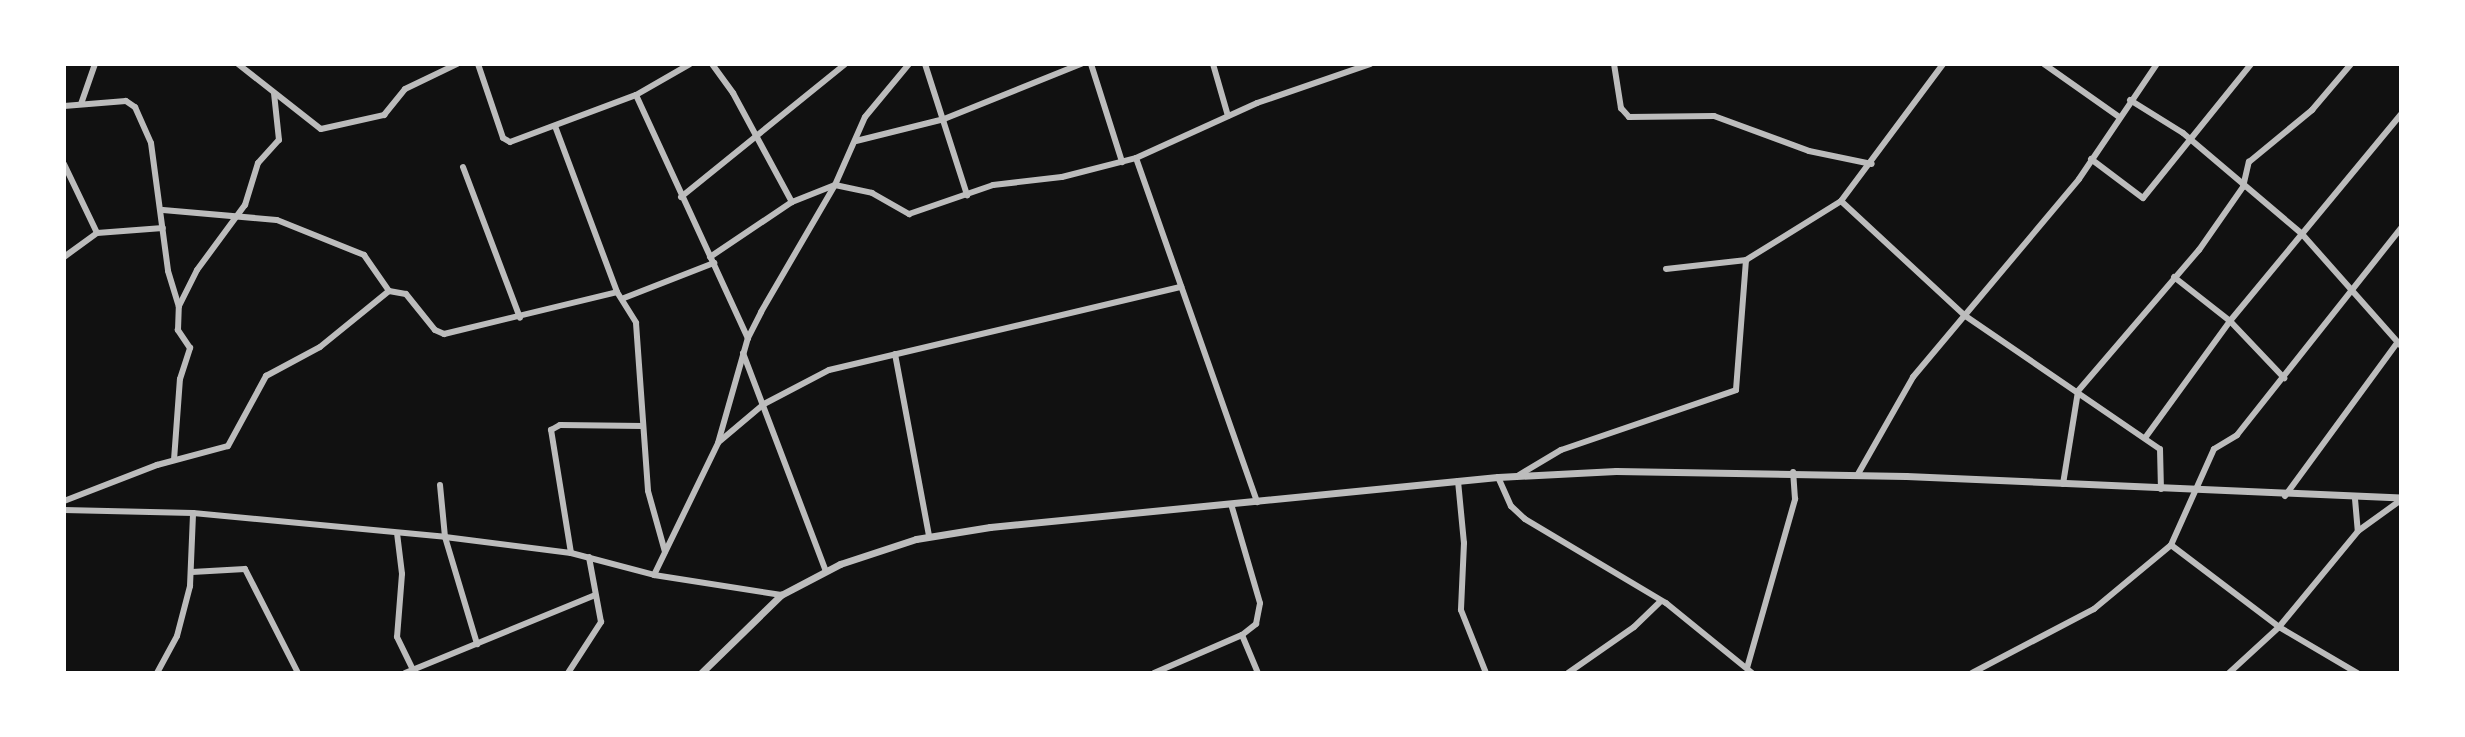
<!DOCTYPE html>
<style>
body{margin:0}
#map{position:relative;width:2465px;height:737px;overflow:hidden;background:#111;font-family:"IBM Plex Sans",sans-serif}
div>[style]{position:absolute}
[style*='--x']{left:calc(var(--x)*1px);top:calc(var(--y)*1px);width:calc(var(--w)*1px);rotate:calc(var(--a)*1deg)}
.minor>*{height:6px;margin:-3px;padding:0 3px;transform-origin:3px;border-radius:3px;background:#bcbcbc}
.tertiary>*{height:7px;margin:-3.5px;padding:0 3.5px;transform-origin:3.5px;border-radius:3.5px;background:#bcbcbc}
span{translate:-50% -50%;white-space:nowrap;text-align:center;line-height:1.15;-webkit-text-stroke:6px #fff;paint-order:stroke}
.frame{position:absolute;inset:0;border:66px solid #fff;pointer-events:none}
</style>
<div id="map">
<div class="minor">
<i style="--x:238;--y:64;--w:105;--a:38.1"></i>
<i style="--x:321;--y:129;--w:65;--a:-12.5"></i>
<i style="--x:384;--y:115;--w:33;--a:-51"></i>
<i style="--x:405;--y:89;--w:58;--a:-25.7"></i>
<i style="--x:478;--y:64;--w:78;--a:71.3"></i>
<i style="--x:503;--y:138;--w:8;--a:30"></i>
<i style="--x:510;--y:142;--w:134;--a:-20.5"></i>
<i style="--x:636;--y:95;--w:62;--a:-29.9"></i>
<i style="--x:712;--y:64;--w:36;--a:54"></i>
<i style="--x:733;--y:93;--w:124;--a:61.6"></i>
<i style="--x:925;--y:64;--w:138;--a:72.2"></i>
<i style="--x:1091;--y:64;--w:103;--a:72.4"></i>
<i style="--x:1213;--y:64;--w:54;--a:73.9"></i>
<i style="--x:1614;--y:64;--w:45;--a:81"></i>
<i style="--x:1621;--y:108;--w:12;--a:48"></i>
<i style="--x:1629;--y:117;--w:85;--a:-0.7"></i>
<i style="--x:1714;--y:116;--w:101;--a:20.2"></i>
<i style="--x:1809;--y:151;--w:64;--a:11.7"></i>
<i style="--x:2044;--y:64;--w:92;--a:35.2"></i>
<i style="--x:636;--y:95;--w:268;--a:65.3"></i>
<i style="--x:2130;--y:100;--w:62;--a:31.9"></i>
<i style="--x:2183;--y:133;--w:156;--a:40.3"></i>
<i style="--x:2302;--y:234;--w:149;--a:48.5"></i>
<i style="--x:81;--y:104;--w:42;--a:-70.7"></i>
<i style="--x:64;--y:106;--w:62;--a:-4.6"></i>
<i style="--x:126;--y:101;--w:11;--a:34"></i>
<i style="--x:135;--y:107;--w:39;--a:66"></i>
<i style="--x:151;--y:143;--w:129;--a:82.4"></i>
<i style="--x:168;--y:271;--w:37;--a:73"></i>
<i style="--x:555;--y:126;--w:177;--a:69.5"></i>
<i style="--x:617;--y:292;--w:36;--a:58"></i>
<i style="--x:636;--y:323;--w:168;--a:85.9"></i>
<i style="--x:648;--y:491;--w:63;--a:74.4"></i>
<i style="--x:856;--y:141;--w:91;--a:-14"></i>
<i style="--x:944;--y:119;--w:148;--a:-21.9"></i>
<i style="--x:1136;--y:158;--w:365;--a:70.6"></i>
<i style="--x:2091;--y:159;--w:65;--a:36.9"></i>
<i style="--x:2143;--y:198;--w:172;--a:-51.1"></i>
<i style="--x:64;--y:164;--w:76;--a:64.4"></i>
<i style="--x:463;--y:167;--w:161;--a:69.3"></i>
<i style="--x:681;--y:197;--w:211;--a:-39"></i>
<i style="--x:1841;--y:201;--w:168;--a:42.8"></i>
<i style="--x:1964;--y:315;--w:237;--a:34.4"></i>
<i style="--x:2160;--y:449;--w:40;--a:88.6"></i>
<i style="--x:163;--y:210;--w:114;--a:5"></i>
<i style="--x:277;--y:220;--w:94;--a:21.9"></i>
<i style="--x:364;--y:255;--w:44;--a:55.2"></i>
<i style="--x:64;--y:257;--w:41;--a:-36"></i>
<i style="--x:97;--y:233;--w:66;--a:-4.3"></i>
<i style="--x:710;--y:257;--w:99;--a:-33.9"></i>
<i style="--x:792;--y:202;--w:46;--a:-21.6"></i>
<i style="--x:835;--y:185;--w:38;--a:12"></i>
<i style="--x:872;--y:193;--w:43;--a:29.6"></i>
<i style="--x:909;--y:214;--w:89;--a:-19"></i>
<i style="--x:993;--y:185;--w:69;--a:-6.6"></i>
<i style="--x:1062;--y:177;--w:76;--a:-14.4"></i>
<i style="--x:1136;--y:158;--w:133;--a:-24.4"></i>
<i style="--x:1257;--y:103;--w:120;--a:-19"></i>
<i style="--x:1666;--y:269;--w:81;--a:-6.4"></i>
<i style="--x:1746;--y:260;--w:112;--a:-31.8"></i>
<i style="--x:1841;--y:201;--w:171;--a:-53.3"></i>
<i style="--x:2174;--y:277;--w:71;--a:38.2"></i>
<i style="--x:2230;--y:321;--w:79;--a:46.5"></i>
<i style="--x:624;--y:298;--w:97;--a:-21.3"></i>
<i style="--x:743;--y:353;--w:234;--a:69.2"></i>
<i style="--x:895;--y:354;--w:185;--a:79.4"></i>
<i style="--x:2145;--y:438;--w:145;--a:-54"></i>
<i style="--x:2230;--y:321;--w:268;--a:-50.4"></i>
<i style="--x:720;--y:441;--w:57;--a:-40.1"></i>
<i style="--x:764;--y:404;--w:73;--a:-27.6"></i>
<i style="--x:829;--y:370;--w:362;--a:-13.3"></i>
<i style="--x:174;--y:460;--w:81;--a:-85.8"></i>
<i style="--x:180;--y:379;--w:33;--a:-72"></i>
<i style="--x:190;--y:348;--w:22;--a:-124"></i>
<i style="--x:178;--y:330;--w:24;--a:-88"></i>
<i style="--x:179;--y:306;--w:40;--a:-63.4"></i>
<i style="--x:197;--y:270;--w:81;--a:-53.6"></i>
<i style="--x:245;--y:205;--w:44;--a:-72.8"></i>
<i style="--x:258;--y:163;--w:31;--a:-48"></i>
<i style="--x:279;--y:140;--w:47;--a:-96.1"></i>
<i style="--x:1858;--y:474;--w:112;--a:-60.4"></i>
<i style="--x:1913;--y:377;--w:258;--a:-50"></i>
<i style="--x:2079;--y:179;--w:139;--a:-55.9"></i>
<i style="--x:1519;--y:475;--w:49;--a:-30.8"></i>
<i style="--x:1561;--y:450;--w:185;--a:-18.9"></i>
<i style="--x:1736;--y:390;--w:130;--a:-85.6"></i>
<i style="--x:1498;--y:477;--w:32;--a:66"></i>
<i style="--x:1511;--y:506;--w:19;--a:43"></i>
<i style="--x:1525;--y:519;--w:164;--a:30.8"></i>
<i style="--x:1666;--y:603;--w:111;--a:39.1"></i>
<i style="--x:1458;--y:481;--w:62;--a:84.5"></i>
<i style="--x:1464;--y:543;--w:67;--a:92.6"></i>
<i style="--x:1461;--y:610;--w:68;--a:68.4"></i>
<i style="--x:2063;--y:484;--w:94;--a:-80.8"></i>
<i style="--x:2078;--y:391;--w:186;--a:-49.4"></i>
<i style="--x:2199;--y:250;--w:77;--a:-55.1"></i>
<i style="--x:2243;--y:187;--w:26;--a:-77"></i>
<i style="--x:2249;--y:162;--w:82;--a:-39.5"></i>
<i style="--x:2312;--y:110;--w:60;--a:-49.7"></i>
<i style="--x:440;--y:485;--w:52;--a:84.5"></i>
<i style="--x:445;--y:537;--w:112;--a:73.3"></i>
<i style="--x:2285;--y:496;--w:190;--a:-53.8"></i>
<i style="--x:2355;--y:499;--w:32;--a:85"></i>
<i style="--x:64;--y:501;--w:100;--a:-21.2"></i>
<i style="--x:157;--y:465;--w:73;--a:-15"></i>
<i style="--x:228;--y:446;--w:80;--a:-61.5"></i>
<i style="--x:266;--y:376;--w:61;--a:-28.2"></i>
<i style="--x:320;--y:347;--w:89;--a:-39.1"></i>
<i style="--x:389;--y:291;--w:17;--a:10"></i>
<i style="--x:406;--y:294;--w:46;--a:51.1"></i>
<i style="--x:435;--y:330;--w:10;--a:24"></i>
<i style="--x:444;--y:334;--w:178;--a:-13.6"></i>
<i style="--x:64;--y:510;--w:129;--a:1.3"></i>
<i style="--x:193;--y:513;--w:253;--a:5.4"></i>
<i style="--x:445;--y:537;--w:127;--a:7.2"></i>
<i style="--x:571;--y:553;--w:86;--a:14.8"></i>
<i style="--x:654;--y:575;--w:129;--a:8.9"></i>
<i style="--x:397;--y:533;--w:41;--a:83"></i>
<i style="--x:402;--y:574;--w:63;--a:94.5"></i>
<i style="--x:397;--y:637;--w:37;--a:64"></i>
<i style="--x:2171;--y:545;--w:136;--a:37.2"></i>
<i style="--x:2279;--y:627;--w:91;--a:30.5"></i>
<i style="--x:571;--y:553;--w:125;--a:-99.2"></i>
<i style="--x:551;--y:430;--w:10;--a:-29"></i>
<i style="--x:560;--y:425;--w:83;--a:0.7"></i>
<i style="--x:192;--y:572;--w:53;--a:-3.2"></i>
<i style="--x:245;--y:569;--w:117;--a:63"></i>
<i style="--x:654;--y:575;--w:147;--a:-64.1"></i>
<i style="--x:718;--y:443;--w:109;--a:-74.1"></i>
<i style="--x:748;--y:338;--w:29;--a:-63"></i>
<i style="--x:761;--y:312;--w:147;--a:-59.8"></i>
<i style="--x:835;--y:185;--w:74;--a:-66.2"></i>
<i style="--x:865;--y:117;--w:69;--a:-50.3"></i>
<i style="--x:1242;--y:635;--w:41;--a:67.2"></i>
<i style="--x:1747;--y:668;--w:176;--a:-74.1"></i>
<i style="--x:1795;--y:499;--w:27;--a:-94"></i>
<i style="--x:157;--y:673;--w:42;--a:-61.6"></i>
<i style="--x:177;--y:636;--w:52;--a:-75.4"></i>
<i style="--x:190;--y:586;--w:73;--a:-87.6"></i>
<i style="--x:405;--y:673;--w:203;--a:-22.3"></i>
<i style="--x:568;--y:673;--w:61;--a:-57.1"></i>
<i style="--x:601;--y:622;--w:66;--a:-100.5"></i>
<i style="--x:1154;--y:673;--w:96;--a:-23.4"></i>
<i style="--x:1242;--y:635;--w:18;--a:-38"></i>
<i style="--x:1256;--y:624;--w:21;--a:-79"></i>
<i style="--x:1260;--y:603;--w:103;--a:-106.3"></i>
<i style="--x:1568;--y:673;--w:80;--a:-34.9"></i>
<i style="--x:1634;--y:627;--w:36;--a:-44"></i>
<i style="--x:1972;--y:673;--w:138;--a:-27.7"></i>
<i style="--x:2094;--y:609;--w:100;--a:-39.7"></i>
<i style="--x:2171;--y:545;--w:105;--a:-65.9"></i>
<i style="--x:2214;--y:449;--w:27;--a:-31"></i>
<i style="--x:2237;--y:435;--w:264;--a:-51.6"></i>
<i style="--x:2229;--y:673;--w:68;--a:-42.6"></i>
<i style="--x:2279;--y:627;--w:124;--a:-50.5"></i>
<i style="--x:2358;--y:531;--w:53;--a:-35.8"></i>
</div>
<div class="tertiary">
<i style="--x:701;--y:673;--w:112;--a:-44.3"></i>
<i style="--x:781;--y:595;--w:67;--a:-27.7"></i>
<i style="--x:840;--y:564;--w:80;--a:-18.2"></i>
<i style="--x:916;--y:539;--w:75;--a:-9.2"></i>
<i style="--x:990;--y:527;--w:510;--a:-5.62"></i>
<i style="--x:1498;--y:477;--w:118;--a:-2.9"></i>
<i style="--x:1616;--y:471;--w:290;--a:1"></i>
<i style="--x:1906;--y:476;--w:495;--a:2.5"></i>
</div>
<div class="frame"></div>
</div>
